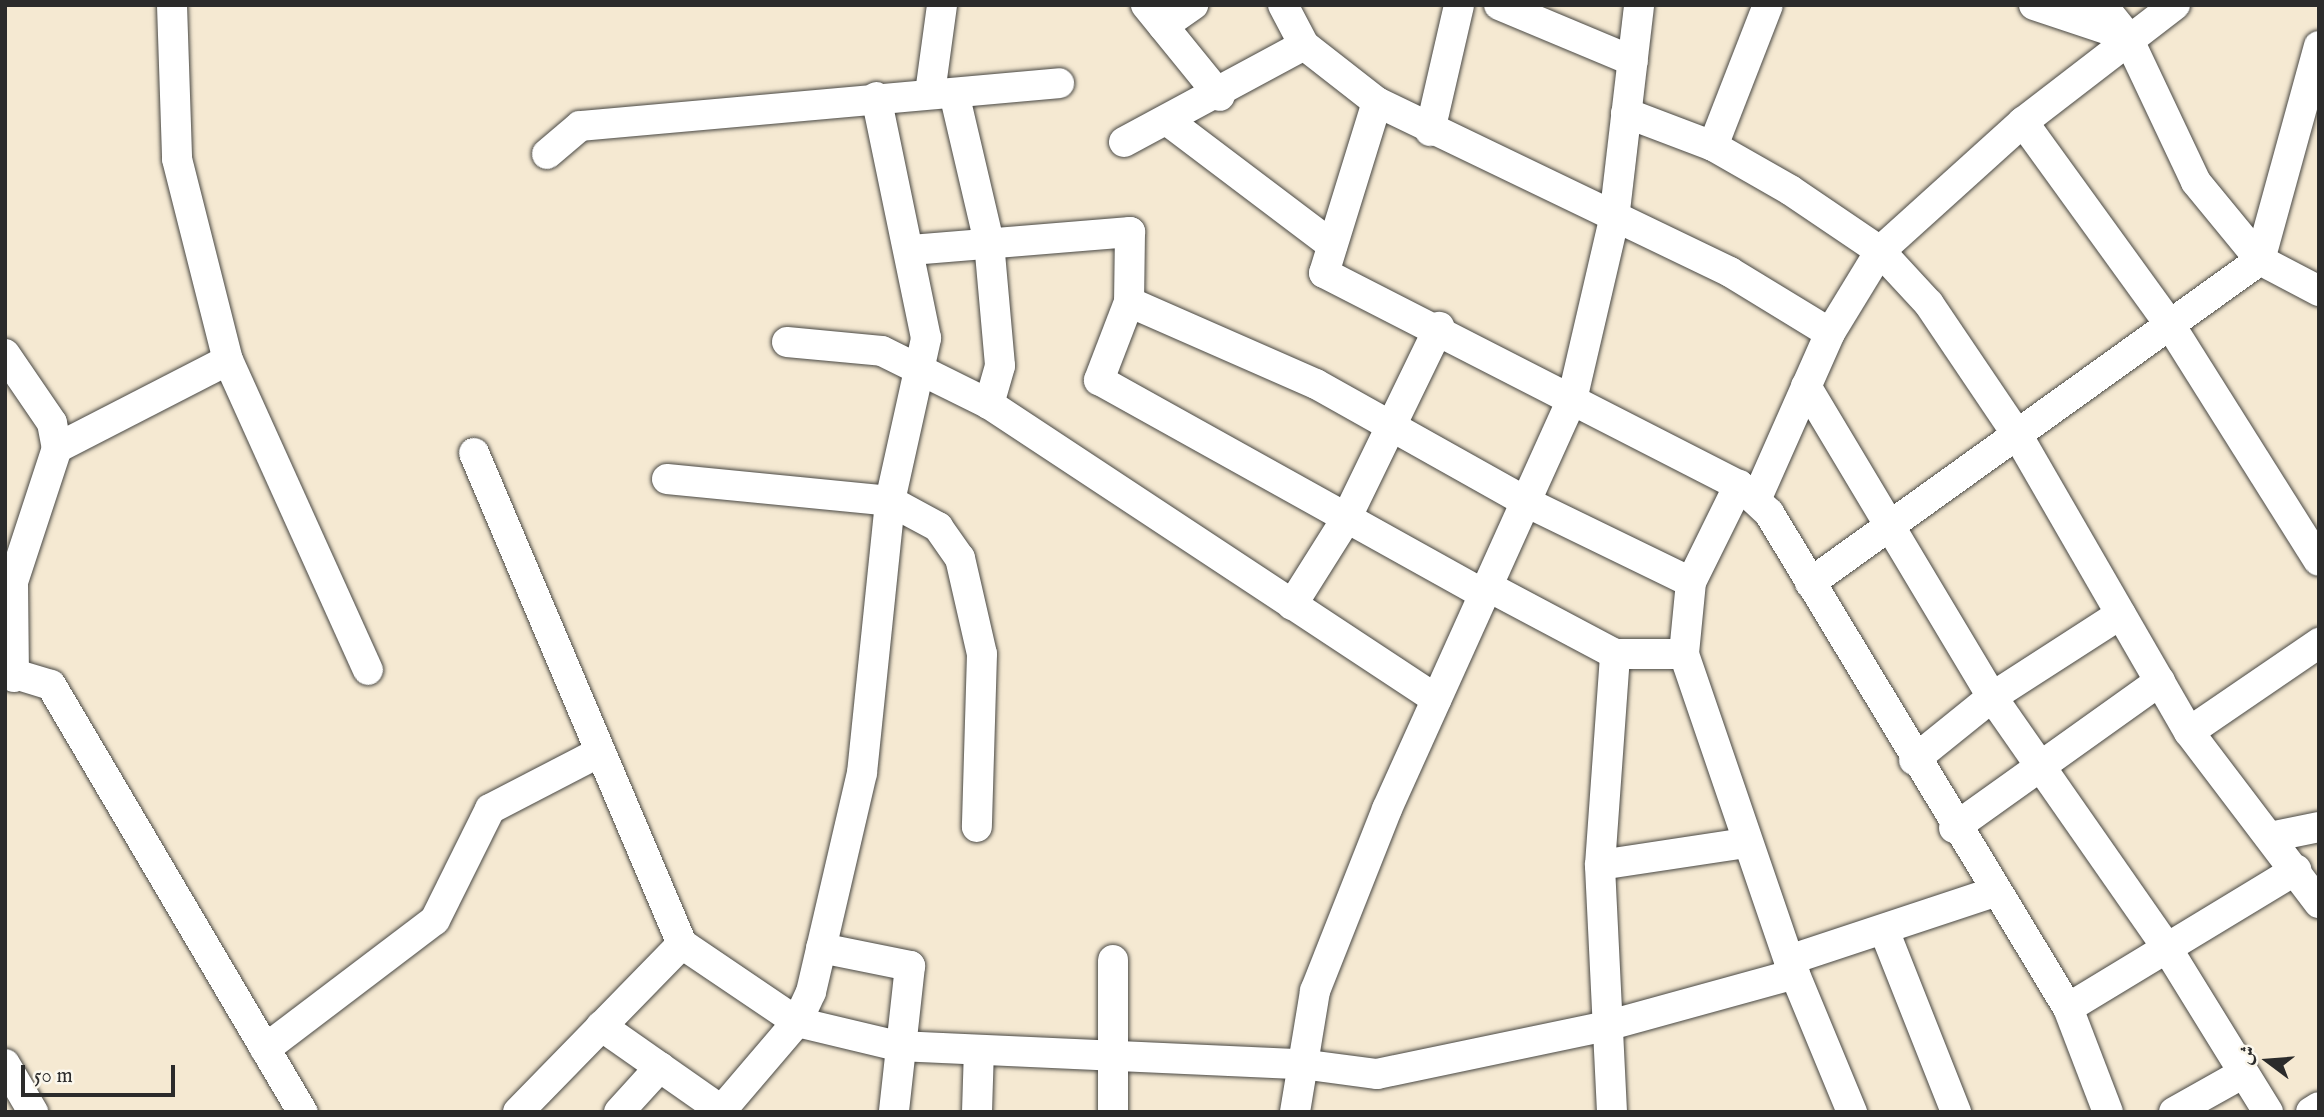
<!DOCTYPE html>
<meta charset="utf-8">
<style>
body{margin:0}
#map{position:relative;width:2324px;height:1117px;overflow:hidden;background:#f5e9d2;font-family:"IM FELL English",Amiri,serif}
div>[style]{position:absolute}
[style*='--x']{left:calc(var(--x)*1px);top:calc(var(--y)*1px);width:calc(var(--w)*1px);rotate:calc(var(--a)*1deg)}
.roads{filter:drop-shadow(0 0 2px #494844) drop-shadow(0 0 2px #494844)}
.minor>*{height:30px;margin:-15px;padding:0 15px;transform-origin:15px;border-radius:15px;background:#fff}
span{translate:-50% -50%;white-space:nowrap;text-align:center;line-height:1.15;-webkit-text-stroke:7px #fbf7ec;paint-order:stroke}
.frame{position:absolute;inset:0;border:7px solid #2b2b2b;pointer-events:none}
.north{position:absolute;left:2233px;top:1026px;width:70px;height:70px;-webkit-text-stroke:5px #fbf7ec;paint-order:stroke;rotate:286deg;font-size:19px;font-weight:700;line-height:28px;text-align:center;color:#2b2b2b}
.north::after{content:'';display:block;margin:auto;width:24px;height:32px;background:#2b2b2b;clip-path:polygon(50% 0,100% 100%,50% 72%,0 100%)}
.scale{position:absolute;left:21px;top:1065px;width:154px;height:32px;box-sizing:border-box;border:4px solid #2b2b2b;border-top:0;padding-left:9px;font-size:21px;line-height:24px;white-space:nowrap;color:#2b2b2b;-webkit-text-stroke:5px #fbf7ec;paint-order:stroke}
</style>
<div id="map">
<div class="roads">
<div class="minor">
<i style="--x:172;--y:5;--w:154;--a:88.1"></i>
<i style="--x:177;--y:159;--w:207;--a:75.8"></i>
<i style="--x:228;--y:360;--w:340;--a:65.7"></i>
<i style="--x:1146;--y:5;--w:117;--a:50.9"></i>
<i style="--x:1283;--y:5;--w:45;--a:62.3"></i>
<i style="--x:1304;--y:45;--w:93;--a:38"></i>
<i style="--x:1377;--y:102;--w:392;--a:25.7"></i>
<i style="--x:1730;--y:272;--w:117;--a:31.4"></i>
<i style="--x:1499;--y:5;--w:145;--a:22.7"></i>
<i style="--x:2034;--y:5;--w:98;--a:18.4"></i>
<i style="--x:2102;--y:5;--w:40;--a:51"></i>
<i style="--x:2127;--y:36;--w:161;--a:64.7"></i>
<i style="--x:2196;--y:182;--w:101;--a:50.6"></i>
<i style="--x:2260;--y:260;--w:67;--a:27.7"></i>
<i style="--x:1163;--y:26;--w:37;--a:-35"></i>
<i style="--x:930;--y:93;--w:89;--a:-82.2"></i>
<i style="--x:954;--y:93;--w:153;--a:76.8"></i>
<i style="--x:989;--y:242;--w:124;--a:84.9"></i>
<i style="--x:1000;--y:366;--w:40;--a:106"></i>
<i style="--x:1377;--y:102;--w:179;--a:107.2"></i>
<i style="--x:1324;--y:273;--w:466;--a:27.1"></i>
<i style="--x:1739;--y:485;--w:41;--a:43"></i>
<i style="--x:1769;--y:513;--w:578;--a:58.87"></i>
<i style="--x:2068;--y:1008;--w:111;--a:69"></i>
<i style="--x:1626;--y:113;--w:93;--a:20.8"></i>
<i style="--x:1713;--y:146;--w:89;--a:29.7"></i>
<i style="--x:1790;--y:190;--w:109;--a:34.1"></i>
<i style="--x:1880;--y:251;--w:72;--a:47.2"></i>
<i style="--x:1929;--y:304;--w:159;--a:56"></i>
<i style="--x:2018;--y:436;--w:342;--a:60"></i>
<i style="--x:2189;--y:732;--w:215;--a:52.8"></i>
<i style="--x:1168;--y:121;--w:206;--a:37.1"></i>
<i style="--x:2023;--y:122;--w:254;--a:54.1"></i>
<i style="--x:2172;--y:328;--w:275;--a:57.8"></i>
<i style="--x:1430;--y:131;--w:129;--a:-77"></i>
<i style="--x:1124;--y:142;--w:204;--a:-28.3"></i>
<i style="--x:1713;--y:146;--w:151;--a:-68.7"></i>
<i style="--x:547;--y:154;--w:43;--a:-40.3"></i>
<i style="--x:580;--y:126;--w:481;--a:-5.1"></i>
<i style="--x:911;--y:250;--w:220;--a:-4.7"></i>
<i style="--x:1130;--y:232;--w:70;--a:90.8"></i>
<i style="--x:1129;--y:302;--w:84;--a:111"></i>
<i style="--x:1099;--y:380;--w:440;--a:29.1"></i>
<i style="--x:1129;--y:302;--w:204;--a:23.7"></i>
<i style="--x:1316;--y:384;--w:241;--a:29.3"></i>
<i style="--x:1526;--y:502;--w:183;--a:25.9"></i>
<i style="--x:787;--y:342;--w:95;--a:5.4"></i>
<i style="--x:882;--y:351;--w:119;--a:26.4"></i>
<i style="--x:989;--y:404;--w:536;--a:33.42"></i>
<i style="--x:5;--y:354;--w:83;--a:55.7"></i>
<i style="--x:52;--y:423;--w:25;--a:79"></i>
<i style="--x:57;--y:448;--w:141;--a:108.2"></i>
<i style="--x:13;--y:582;--w:95;--a:89.4"></i>
<i style="--x:1806;--y:386;--w:362;--a:59.1"></i>
<i style="--x:1992;--y:697;--w:302;--a:55.1"></i>
<i style="--x:2165;--y:945;--w:196;--a:58.3"></i>
<i style="--x:57;--y:448;--w:192;--a:-27.2"></i>
<i style="--x:474;--y:453;--w:533;--a:67.04"></i>
<i style="--x:682;--y:944;--w:139;--a:34.1"></i>
<i style="--x:797;--y:1022;--w:104;--a:13.4"></i>
<i style="--x:898;--y:1046;--w:403;--a:2.6"></i>
<i style="--x:1301;--y:1064;--w:77;--a:7.5"></i>
<i style="--x:1377;--y:1074;--w:234;--a:-11.8"></i>
<i style="--x:1606;--y:1026;--w:196;--a:-15.4"></i>
<i style="--x:667;--y:479;--w:224;--a:5.6"></i>
<i style="--x:890;--y:501;--w:55;--a:28.4"></i>
<i style="--x:938;--y:527;--w:38;--a:55"></i>
<i style="--x:960;--y:558;--w:98;--a:77.1"></i>
<i style="--x:982;--y:654;--w:173;--a:91.7"></i>
<i style="--x:1739;--y:485;--w:108;--a:116.3"></i>
<i style="--x:1691;--y:582;--w:72;--a:95.6"></i>
<i style="--x:1684;--y:654;--w:324;--a:71.1"></i>
<i style="--x:1789;--y:960;--w:165;--a:67.5"></i>
<i style="--x:1756;--y:500;--w:183;--a:-66.1"></i>
<i style="--x:1830;--y:333;--w:96;--a:-58.6"></i>
<i style="--x:1880;--y:251;--w:193;--a:-42.1"></i>
<i style="--x:2023;--y:122;--w:192;--a:-37.6"></i>
<i style="--x:1810;--y:583;--w:554;--a:-35.67"></i>
<i style="--x:2260;--y:260;--w:222;--a:-74.6"></i>
<i style="--x:1487;--y:586;--w:145;--a:28"></i>
<i style="--x:1615;--y:654;--w:69;--a:0"></i>
<i style="--x:1292;--y:605;--w:99;--a:-57.8"></i>
<i style="--x:1345;--y:521;--w:216;--a:-64.1"></i>
<i style="--x:5;--y:656;--w:23;--a:56"></i>
<i style="--x:18;--y:675;--w:34;--a:17"></i>
<i style="--x:51;--y:685;--w:496;--a:59.5"></i>
<i style="--x:2189;--y:732;--w:158;--a:-34.4"></i>
<i style="--x:1914;--y:760;--w:100;--a:-38.9"></i>
<i style="--x:1992;--y:697;--w:153;--a:-32.8"></i>
<i style="--x:1954;--y:828;--w:253;--a:-35.5"></i>
<i style="--x:2270;--y:837;--w:50;--a:-11.5"></i>
<i style="--x:1600;--y:865;--w:148;--a:-8.6"></i>
<i style="--x:1884;--y:930;--w:196;--a:68.4"></i>
<i style="--x:821;--y:948;--w:91;--a:11.4"></i>
<i style="--x:910;--y:966;--w:147;--a:96.3"></i>
<i style="--x:1113;--y:960;--w:152;--a:90"></i>
<i style="--x:1789;--y:960;--w:217;--a:-18.3"></i>
<i style="--x:2068;--y:1008;--w:267;--a:-31.2"></i>
<i style="--x:601;--y:1026;--w:146;--a:35"></i>
<i style="--x:265;--y:1049;--w:213;--a:-37.2"></i>
<i style="--x:435;--y:920;--w:124;--a:-63.6"></i>
<i style="--x:490;--y:809;--w:124;--a:-27.4"></i>
<i style="--x:5;--y:1064;--w:56;--a:59.7"></i>
<i style="--x:518;--y:1112;--w:235;--a:-45.7"></i>
<i style="--x:619;--y:1112;--w:61;--a:-47.7"></i>
<i style="--x:720;--y:1112;--w:118;--a:-49.5"></i>
<i style="--x:797;--y:1022;--w:33;--a:-65"></i>
<i style="--x:811;--y:992;--w:225;--a:-76.9"></i>
<i style="--x:862;--y:773;--w:273;--a:-84.1"></i>
<i style="--x:890;--y:501;--w:167;--a:-77.5"></i>
<i style="--x:926;--y:338;--w:246;--a:-101.7"></i>
<i style="--x:977;--y:1112;--w:62;--a:-88.2"></i>
<i style="--x:1295;--y:1112;--w:123;--a:-80.6"></i>
<i style="--x:1315;--y:991;--w:196;--a:-68.4"></i>
<i style="--x:1387;--y:809;--w:449;--a:-65.7"></i>
<i style="--x:1572;--y:400;--w:186;--a:-76.9"></i>
<i style="--x:1614;--y:219;--w:215;--a:-83.3"></i>
<i style="--x:1612;--y:1112;--w:247;--a:-92.8"></i>
<i style="--x:1600;--y:865;--w:212;--a:-85.9"></i>
<i style="--x:2174;--y:1112;--w:76;--a:-29.3"></i>
<i style="--x:2311;--y:1112;--w:9;--a:-32"></i>
</div>
</div>
<div class="frame"></div>
<div class="north">ش</div>
<div class="scale">50 m</div>
</div>
